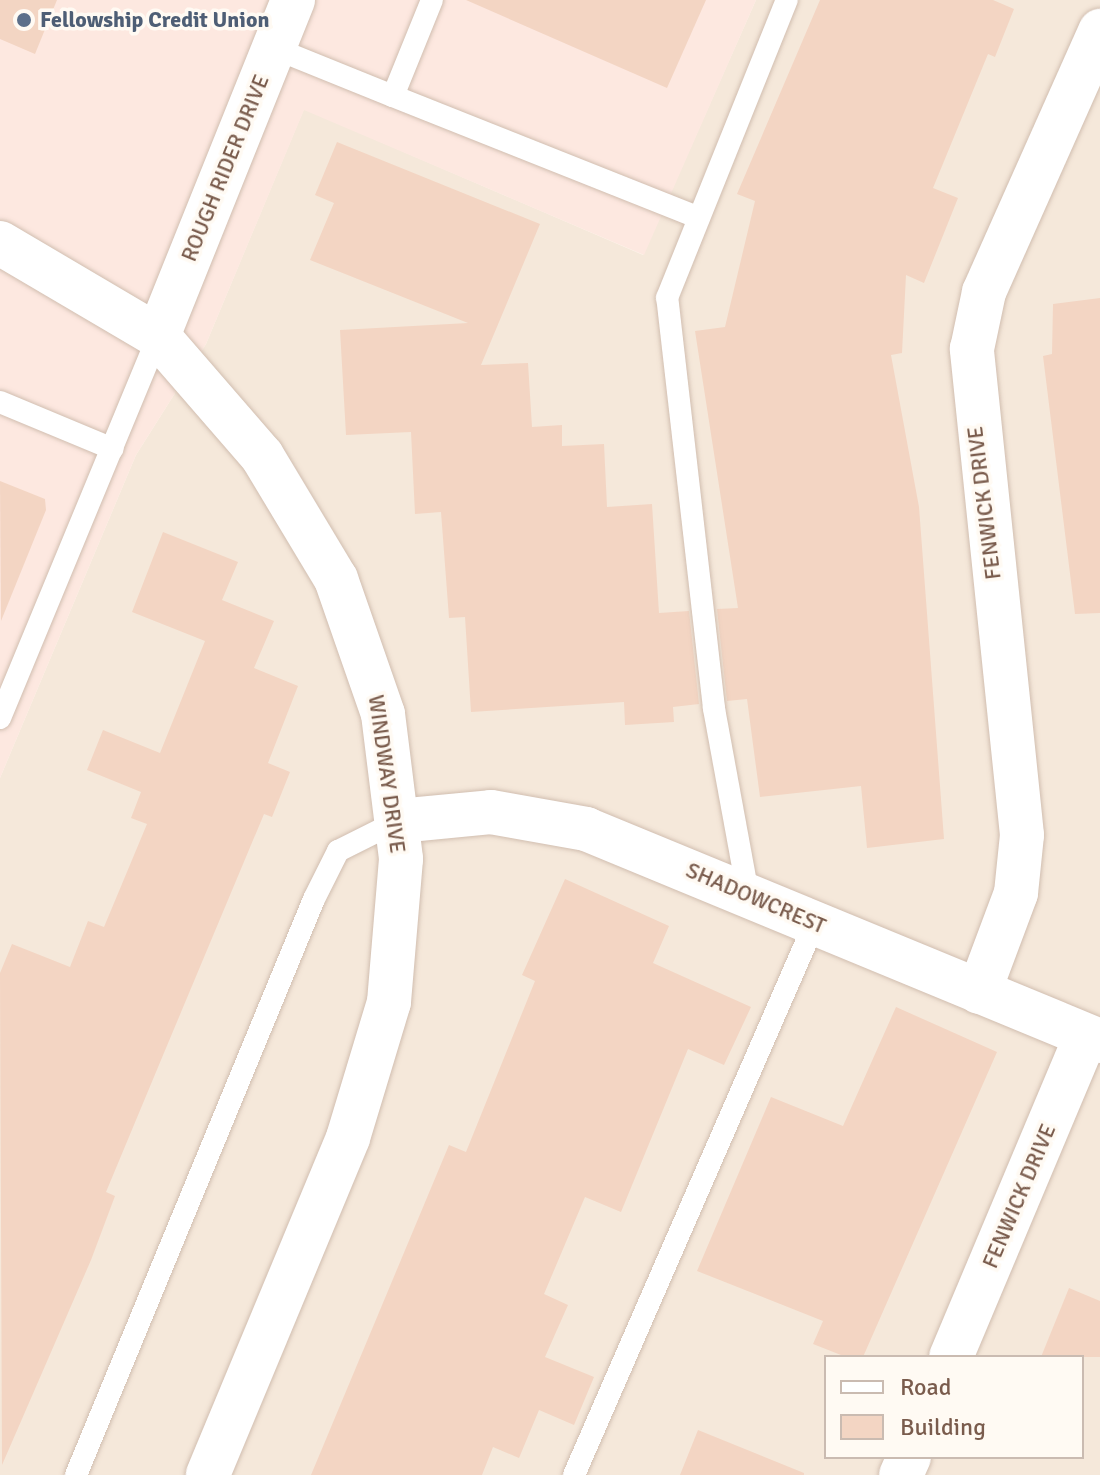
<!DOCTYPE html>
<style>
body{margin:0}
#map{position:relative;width:1100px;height:1475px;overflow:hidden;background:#fdf6ec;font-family:Signika,sans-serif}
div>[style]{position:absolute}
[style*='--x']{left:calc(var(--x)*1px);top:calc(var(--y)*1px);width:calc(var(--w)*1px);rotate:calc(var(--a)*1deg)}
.residential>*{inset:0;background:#f5e8da}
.commercial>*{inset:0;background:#fde8e0}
.building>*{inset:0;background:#f3d5c3}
.roads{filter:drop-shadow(0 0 2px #d1beb0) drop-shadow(0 0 2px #d1beb0)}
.lane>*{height:22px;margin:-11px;padding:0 11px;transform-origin:11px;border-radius:11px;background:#fff}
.street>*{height:44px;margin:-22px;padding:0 22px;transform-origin:22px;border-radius:22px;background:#fff}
.dots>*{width:22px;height:22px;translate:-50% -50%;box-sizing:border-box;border:4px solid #fffaf3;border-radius:50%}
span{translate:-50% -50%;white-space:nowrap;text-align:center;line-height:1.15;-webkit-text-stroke:7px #fffaf3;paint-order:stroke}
.service-label{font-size:22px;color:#4e5e75;font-weight:700}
.left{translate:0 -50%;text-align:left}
.street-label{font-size:22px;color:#7a5c4d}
.legend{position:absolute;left:824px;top:1355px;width:260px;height:104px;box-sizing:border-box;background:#fffaf3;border:2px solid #cabbb1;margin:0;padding:10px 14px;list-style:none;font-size:24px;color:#7a5c4d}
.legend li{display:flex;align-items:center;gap:16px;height:40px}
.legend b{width:40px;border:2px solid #cabbb1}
</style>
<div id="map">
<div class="residential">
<i style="clip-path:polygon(evenodd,756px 0,1100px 0,1100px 1475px,0 1475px,0 778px,136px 455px,206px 344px,304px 109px,643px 255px,756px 0,826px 1357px,1082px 1357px,1082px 1457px,826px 1457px,826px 1357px)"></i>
</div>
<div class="commercial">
<i style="clip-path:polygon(0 0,756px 0,644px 255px,304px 110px,206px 344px,136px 455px,0 778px)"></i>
</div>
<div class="building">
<i style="clip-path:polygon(0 0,57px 0,35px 54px,0 39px)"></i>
<i style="clip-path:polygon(466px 0,706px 0,667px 88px)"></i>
<i style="clip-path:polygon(820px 0,993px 0,1014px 9px,995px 57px,988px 54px,933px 188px,958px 198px,924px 283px,906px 275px,902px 353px,891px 355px,919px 507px,944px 839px,867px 848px,861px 786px,760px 797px,747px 699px,727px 701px,717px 609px,738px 608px,695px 331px,725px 327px,755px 201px,737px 194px)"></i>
<i style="clip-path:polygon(337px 142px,540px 224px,481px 365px,528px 363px,532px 427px,562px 425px,562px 446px,604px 444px,607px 507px,652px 504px,659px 613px,689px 611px,699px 704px,673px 707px,674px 722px,625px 725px,624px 702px,471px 712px,465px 617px,449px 618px,441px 512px,415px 514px,411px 432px,346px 435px,340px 330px,468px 323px,310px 260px,334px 203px,315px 195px)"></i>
<i style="clip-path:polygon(1100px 298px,1100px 613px,1075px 614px,1043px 356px,1052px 354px,1053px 304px)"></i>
<i style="clip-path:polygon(0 481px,45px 499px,46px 510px,1px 621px)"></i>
<i style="clip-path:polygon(163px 532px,238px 562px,222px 600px,274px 621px,254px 668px,298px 686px,268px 763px,290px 772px,272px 817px,264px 814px,161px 1060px,106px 1192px,115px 1196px,91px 1260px,2px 1465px,0 973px,12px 944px,70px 967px,88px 921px,104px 927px,147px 824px,131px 818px,141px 792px,87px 770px,103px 730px,160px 753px,205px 641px,132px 612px)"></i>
<i style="clip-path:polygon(565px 879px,669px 926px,653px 963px,751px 1007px,724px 1065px,688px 1049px,621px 1212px,585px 1197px,544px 1294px,568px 1305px,545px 1357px,594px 1377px,574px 1425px,539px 1410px,519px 1458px,493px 1447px,482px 1475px,311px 1475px,449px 1145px,466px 1152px,535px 981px,522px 975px)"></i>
<i style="clip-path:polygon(896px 1007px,997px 1052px,863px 1357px,846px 1357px,813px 1344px,823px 1321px,697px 1271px,771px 1097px,843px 1126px)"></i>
<i style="clip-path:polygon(1069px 1288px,1100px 1301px,1100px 1357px,1041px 1357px)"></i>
<i style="clip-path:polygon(698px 1430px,804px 1473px,804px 1475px,680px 1475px)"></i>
</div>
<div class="roads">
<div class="lane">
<i style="--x:274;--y:48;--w:128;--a:22"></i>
<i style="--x:393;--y:96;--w:104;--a:-67.9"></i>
<i style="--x:393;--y:96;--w:329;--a:21.7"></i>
<i style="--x:0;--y:402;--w:122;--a:22.6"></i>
<i style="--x:0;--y:718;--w:413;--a:-67.5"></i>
<i style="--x:748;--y:894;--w:189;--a:-100.4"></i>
<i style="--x:714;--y:708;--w:413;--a:-96.5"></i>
<i style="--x:667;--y:298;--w:321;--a:-68.1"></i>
<i style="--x:76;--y:1475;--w:623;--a:-67.55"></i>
<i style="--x:314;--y:899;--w:54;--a:-63.4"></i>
<i style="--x:338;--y:851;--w:67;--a:-26.6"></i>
<i style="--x:574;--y:1475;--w:603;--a:-66.45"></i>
</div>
<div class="street">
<i style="--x:0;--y:243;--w:183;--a:30.5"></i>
<i style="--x:158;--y:336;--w:159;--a:49.1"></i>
<i style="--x:262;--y:456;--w:144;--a:59"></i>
<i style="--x:336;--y:579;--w:143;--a:70.8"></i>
<i style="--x:383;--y:714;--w:146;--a:82.9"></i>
<i style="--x:401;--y:859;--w:144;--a:94.8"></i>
<i style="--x:389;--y:1002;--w:142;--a:106.8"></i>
<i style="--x:348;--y:1138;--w:365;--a:112.6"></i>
<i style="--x:158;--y:336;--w:362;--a:-68.1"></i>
<i style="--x:398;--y:821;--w:93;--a:-5.5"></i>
<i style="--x:491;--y:812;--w:97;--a:10.1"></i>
<i style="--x:586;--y:829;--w:556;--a:22.41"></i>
<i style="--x:979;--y:992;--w:106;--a:-69.5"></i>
<i style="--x:1016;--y:893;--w:58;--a:-84.1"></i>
<i style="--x:1022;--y:835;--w:489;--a:-95.9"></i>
<i style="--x:972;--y:349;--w:58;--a:-78.1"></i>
<i style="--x:984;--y:292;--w:286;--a:-66"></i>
<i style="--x:951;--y:1357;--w:348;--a:-67.2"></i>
<i style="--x:901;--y:1475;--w:20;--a:-66"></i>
</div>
</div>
<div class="dots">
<i style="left:24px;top:20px;background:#5c6f8a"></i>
</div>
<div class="service-label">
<span class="left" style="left:40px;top:20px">Fellowship Credit Union</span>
</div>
<div class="street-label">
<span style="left:225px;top:168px;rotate:-68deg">ROUGH RIDER DRIVE</span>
<span style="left:984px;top:503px;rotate:-97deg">FENWICK DRIVE</span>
<span style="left:387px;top:774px;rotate:82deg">WINDWAY DRIVE</span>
<span style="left:756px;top:898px;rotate:23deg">SHADOWCREST</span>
<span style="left:1019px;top:1196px;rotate:-67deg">FENWICK DRIVE</span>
</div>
<ul class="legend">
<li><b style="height:10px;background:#fff"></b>Road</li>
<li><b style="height:22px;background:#f3d5c3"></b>Building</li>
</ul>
</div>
